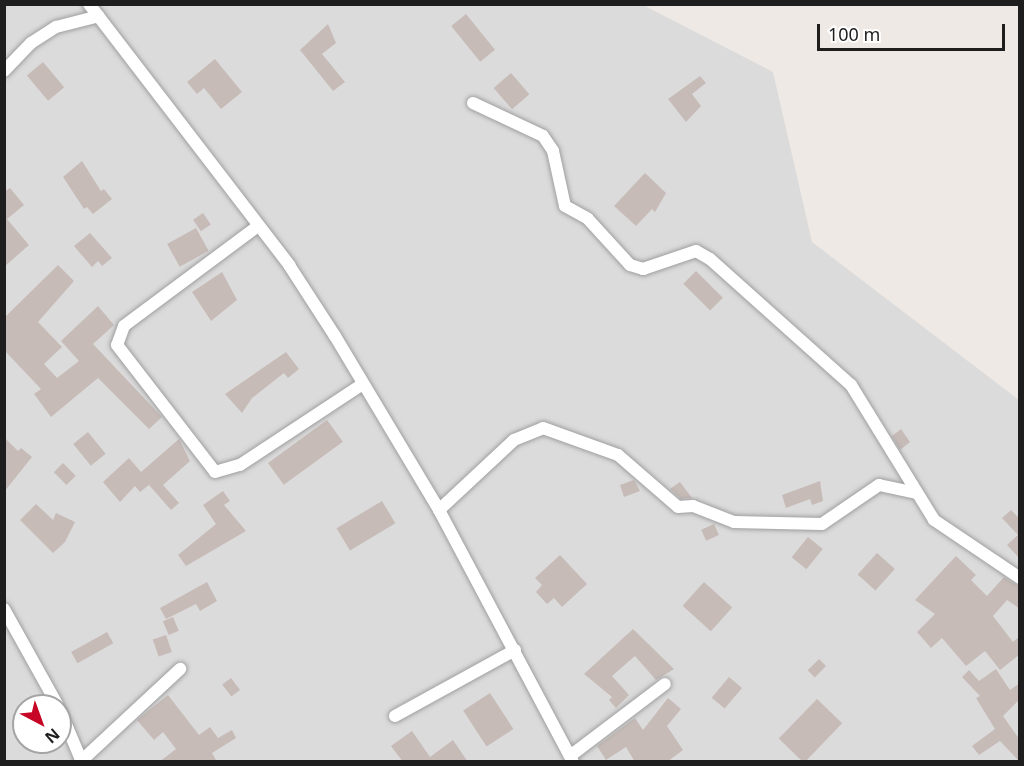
<!DOCTYPE html>
<style>
body{margin:0}
#map{position:relative;width:1024px;height:766px;overflow:hidden;background:#eee9e4;font-family:"Noto Sans",sans-serif}
div>[style]{position:absolute}
[style*='--x']{left:calc(var(--x)*1px);top:calc(var(--y)*1px);width:calc(var(--w)*1px);rotate:calc(var(--a)*1deg)}
.residential>*{inset:0;background:#dcdbdb}
.building>*{inset:0;background:#c6bbb7;transform-origin:0 0}
.roads{filter:drop-shadow(0 0 2px #9f9f9f) drop-shadow(0 0 2px #9f9f9f)}
.minor>*{height:12px;margin:-6px;padding:0 6px;transform-origin:6px;border-radius:6px;background:#fff}
span{translate:-50% -50%;white-space:nowrap;text-align:center;line-height:1.15;-webkit-text-stroke:4.5px #fff;paint-order:stroke}
.frame{position:absolute;inset:0;border:6px solid #1e1e1e;pointer-events:none}
.north{position:absolute;left:12px;top:694px;width:60px;height:60px;box-sizing:border-box;background:#fff;border:2px solid #a5a5a5;border-radius:50%;rotate:139deg;font-size:16px;font-weight:700;line-height:24px;text-align:center;color:#1e1e1e}
.north::after{content:'';display:block;margin:auto;width:21px;height:27px;background:#c60624;clip-path:polygon(50% 0,100% 100%,50% 72%,0 100%)}
.scale{position:absolute;left:817px;top:24px;width:188px;height:27px;box-sizing:border-box;border:3px solid #1e1e1e;border-top:0;padding-left:8px;font-size:18px;line-height:21px;white-space:nowrap;color:#1e1e1e;-webkit-text-stroke:4px #fff;paint-order:stroke}
</style>
<div id="map">
<div class="residential">
<i style="clip-path:polygon(evenodd,4px 5px,643px 5px,773px 72px,812px 242px,1019px 400px,1019px 761px,5px 761px,4px 5px,24px 706px,60px 706px,60px 742px,24px 742px,24px 706px)"></i>
</div>
<div class="building">
<i style="left:466px;top:14px;width:46px;height:19px;rotate:51deg"></i>
<i style="clip-path:polygon(328px 24px,336px 43px,322px 54px,345px 82px,333px 91px,300px 50px)"></i>
<i style="clip-path:polygon(215px 59px,242px 92px,221px 109px,204px 88px,197px 94px,187px 82px)"></i>
<i style="left:43px;top:62px;width:33px;height:21px;rotate:50deg"></i>
<i style="left:511px;top:73px;width:28px;height:23px;rotate:49deg"></i>
<i style="clip-path:polygon(700px 76px,706px 83px,692px 94px,701px 106px,686px 122px,668px 99px)"></i>
<i style="clip-path:polygon(82px 161px,101px 191px,104px 189px,112px 199px,93px 214px,87px 207px,84px 209px,63px 177px)"></i>
<i style="clip-path:polygon(645px 173px,666px 193px,655px 212px,652px 209px,636px 226px,614px 206px)"></i>
<i style="clip-path:polygon(10px 188px,24px 205px,7px 219px,29px 245px,4px 267px,4px 192px)"></i>
<i style="left:203px;top:213px;width:14px;height:12px;rotate:56deg"></i>
<i style="left:196px;top:228px;width:26px;height:33px;rotate:61deg"></i>
<i style="clip-path:polygon(90px 233px,112px 258px,102px 266px,98px 261px,92px 267px,74px 246px)"></i>
<i style="clip-path:polygon(58px 265px,74px 281px,38px 322px,62px 347px,44px 364px,57px 378px,79px 361px,61px 341px,98px 306px,114px 325px,93px 344px,162px 417px,149px 429px,98px 378px,51px 417px,34px 394px,41px 389px,4px 350px,4px 318px)"></i>
<i style="left:696px;top:271px;width:38px;height:18px;rotate:45deg"></i>
<i style="clip-path:polygon(222px 272px,237px 300px,211px 321px,192px 292px)"></i>
<i style="clip-path:polygon(286px 352px,299px 369px,288px 378px,284px 373px,252px 398px,242px 413px,225px 394px)"></i>
<i style="left:327px;top:420px;width:27px;height:73px;rotate:54deg"></i>
<i style="clip-path:polygon(901px 429px,910px 442px,900px 450px,892px 436px)"></i>
<i style="left:88px;top:432px;width:28px;height:19px;rotate:51deg"></i>
<i style="clip-path:polygon(4px 437px,18px 451px,21px 448px,32px 457px,4px 492px)"></i>
<i style="clip-path:polygon(179px 439px,190px 461px,163px 485px,179px 503px,171px 510px,149px 485px,140px 492px,135px 486px,120px 502px,103px 482px,129px 458px,141px 472px)"></i>
<i style="left:63px;top:463px;width:18px;height:13px;rotate:45deg"></i>
<i style="clip-path:polygon(634px 480px,640px 491px,624px 497px,620px 485px)"></i>
<i style="clip-path:polygon(820px 481px,823px 501px,812px 505px,810px 499px,786px 508px,782px 495px)"></i>
<i style="clip-path:polygon(680px 482px,692px 498px,681px 499px,670px 489px)"></i>
<i style="clip-path:polygon(223px 491px,230px 501px,224px 505px,246px 531px,186px 566px,178px 555px,216px 524px,203px 505px)"></i>
<i style="left:382px;top:501px;width:26px;height:53px;rotate:59deg"></i>
<i style="clip-path:polygon(36px 504px,53px 520px,56px 513px,75px 522px,65px 542px,53px 553px,20px 520px)"></i>
<i style="clip-path:polygon(1011px 510px,1020px 519px,1020px 559px,1007px 545px,1018px 535px,1002px 518px)"></i>
<i style="left:714px;top:524px;width:12px;height:14px;rotate:66deg"></i>
<i style="left:808px;top:537px;width:19px;height:26px;rotate:39deg"></i>
<i style="left:877px;top:553px;width:24px;height:29px;rotate:42deg"></i>
<i style="clip-path:polygon(560px 555px,587px 584px,562px 607px,554px 598px,547px 604px,536px 592px,542px 585px,535px 578px)"></i>
<i style="clip-path:polygon(956px 556px,976px 575px,971px 580px,987px 596px,1004px 577px,1020px 587px,1020px 609px,1007px 600px,993px 616px,1013px 642px,1020px 636px,1019px 655px,1000px 670px,985px 651px,966px 666px,942px 638px,931px 648px,917px 632px,935px 614px,915px 600px)"></i>
<i style="clip-path:polygon(207px 582px,217px 601px,200px 611px,196px 604px,166px 619px,160px 608px)"></i>
<i style="left:704px;top:582px;width:38px;height:32px;rotate:42deg"></i>
<i style="left:173px;top:617px;width:15px;height:11px;rotate:67deg"></i>
<i style="clip-path:polygon(633px 629px,674px 669px,656px 680px,635px 656px,612px 676px,629px 695px,616px 708px,609px 700px,612px 697px,584px 674px)"></i>
<i style="left:107px;top:632px;width:13px;height:41px;rotate:61deg"></i>
<i style="left:166px;top:635px;width:18px;height:14px;rotate:71deg"></i>
<i style="left:819px;top:659px;width:10px;height:16px;rotate:45deg"></i>
<i style="clip-path:polygon(996px 669px,1010px 690px,1020px 683px,1020px 699px,1003px 716px,1020px 740px,1020px 762px,1000px 741px,979px 755px,972px 746px,995px 729px,976px 698px,980px 696px,962px 677px,969px 670px,979px 681px)"></i>
<i style="left:729px;top:677px;width:17px;height:27px;rotate:40deg"></i>
<i style="left:231px;top:678px;width:15px;height:11px;rotate:53deg"></i>
<i style="left:490px;top:693px;width:43px;height:32px;rotate:57deg"></i>
<i style="clip-path:polygon(168px 695px,199px 735px,210px 727px,218px 738px,232px 730px,236px 738px,212px 753px,217px 762px,159px 762px,176px 749px,163px 732px,154px 740px,137px 720px)"></i>
<i style="clip-path:polygon(668px 698px,681px 709px,667px 726px,683px 750px,667px 762px,635px 762px,626px 747px,606px 760px,597px 746px,635px 718px,643px 730px)"></i>
<i style="left:817px;top:699px;width:35px;height:55px;rotate:44deg"></i>
<i style="clip-path:polygon(412px 731px,430px 757px,453px 740px,468px 762px,403px 762px,391px 746px)"></i>
</div>
<div class="roads">
<div class="minor">
<i style="--x:89;--y:4;--w:329;--a:52.5"></i>
<i style="--x:289;--y:265;--w:85;--a:57.1"></i>
<i style="--x:335;--y:336;--w:203;--a:59.1"></i>
<i style="--x:439;--y:510;--w:285;--a:62"></i>
<i style="--x:4;--y:71;--w:39;--a:-46"></i>
<i style="--x:31;--y:43;--w:30;--a:-33"></i>
<i style="--x:56;--y:27;--w:44;--a:-14.3"></i>
<i style="--x:473;--y:103;--w:77;--a:25.2"></i>
<i style="--x:543;--y:136;--w:18;--a:56"></i>
<i style="--x:553;--y:151;--w:56;--a:77.7"></i>
<i style="--x:565;--y:206;--w:26;--a:29"></i>
<i style="--x:588;--y:219;--w:62;--a:47.6"></i>
<i style="--x:630;--y:265;--w:14;--a:17"></i>
<i style="--x:643;--y:269;--w:56;--a:-18.8"></i>
<i style="--x:696;--y:251;--w:16;--a:30"></i>
<i style="--x:710;--y:259;--w:189;--a:41.8"></i>
<i style="--x:851;--y:385;--w:158;--a:58.4"></i>
<i style="--x:934;--y:520;--w:104;--a:34"></i>
<i style="--x:258;--y:226;--w:167;--a:143.3"></i>
<i style="--x:124;--y:326;--w:20;--a:110"></i>
<i style="--x:117;--y:345;--w:160;--a:52.3"></i>
<i style="--x:215;--y:472;--w:26;--a:-16"></i>
<i style="--x:240;--y:465;--w:147;--a:-33.4"></i>
<i style="--x:439;--y:510;--w:103;--a:-43"></i>
<i style="--x:514;--y:440;--w:31;--a:-22"></i>
<i style="--x:543;--y:428;--w:80;--a:19.8"></i>
<i style="--x:618;--y:455;--w:79;--a:40.9"></i>
<i style="--x:678;--y:507;--w:15;--a:-4"></i>
<i style="--x:693;--y:506;--w:44;--a:21.3"></i>
<i style="--x:734;--y:522;--w:88;--a:1.3"></i>
<i style="--x:822;--y:524;--w:69;--a:-34.4"></i>
<i style="--x:879;--y:485;--w:38;--a:12"></i>
<i style="--x:4;--y:609;--w:111;--a:60.9"></i>
<i style="--x:60;--y:710;--w:56;--a:67.1"></i>
<i style="--x:395;--y:716;--w:137;--a:-28.8"></i>
<i style="--x:570;--y:756;--w:119;--a:-37.2"></i>
<i style="--x:80;--y:762;--w:137;--a:-42.9"></i>
</div>
</div>
<div class="frame"></div>
<div class="north">N</div>
<div class="scale">100 m</div>
</div>
